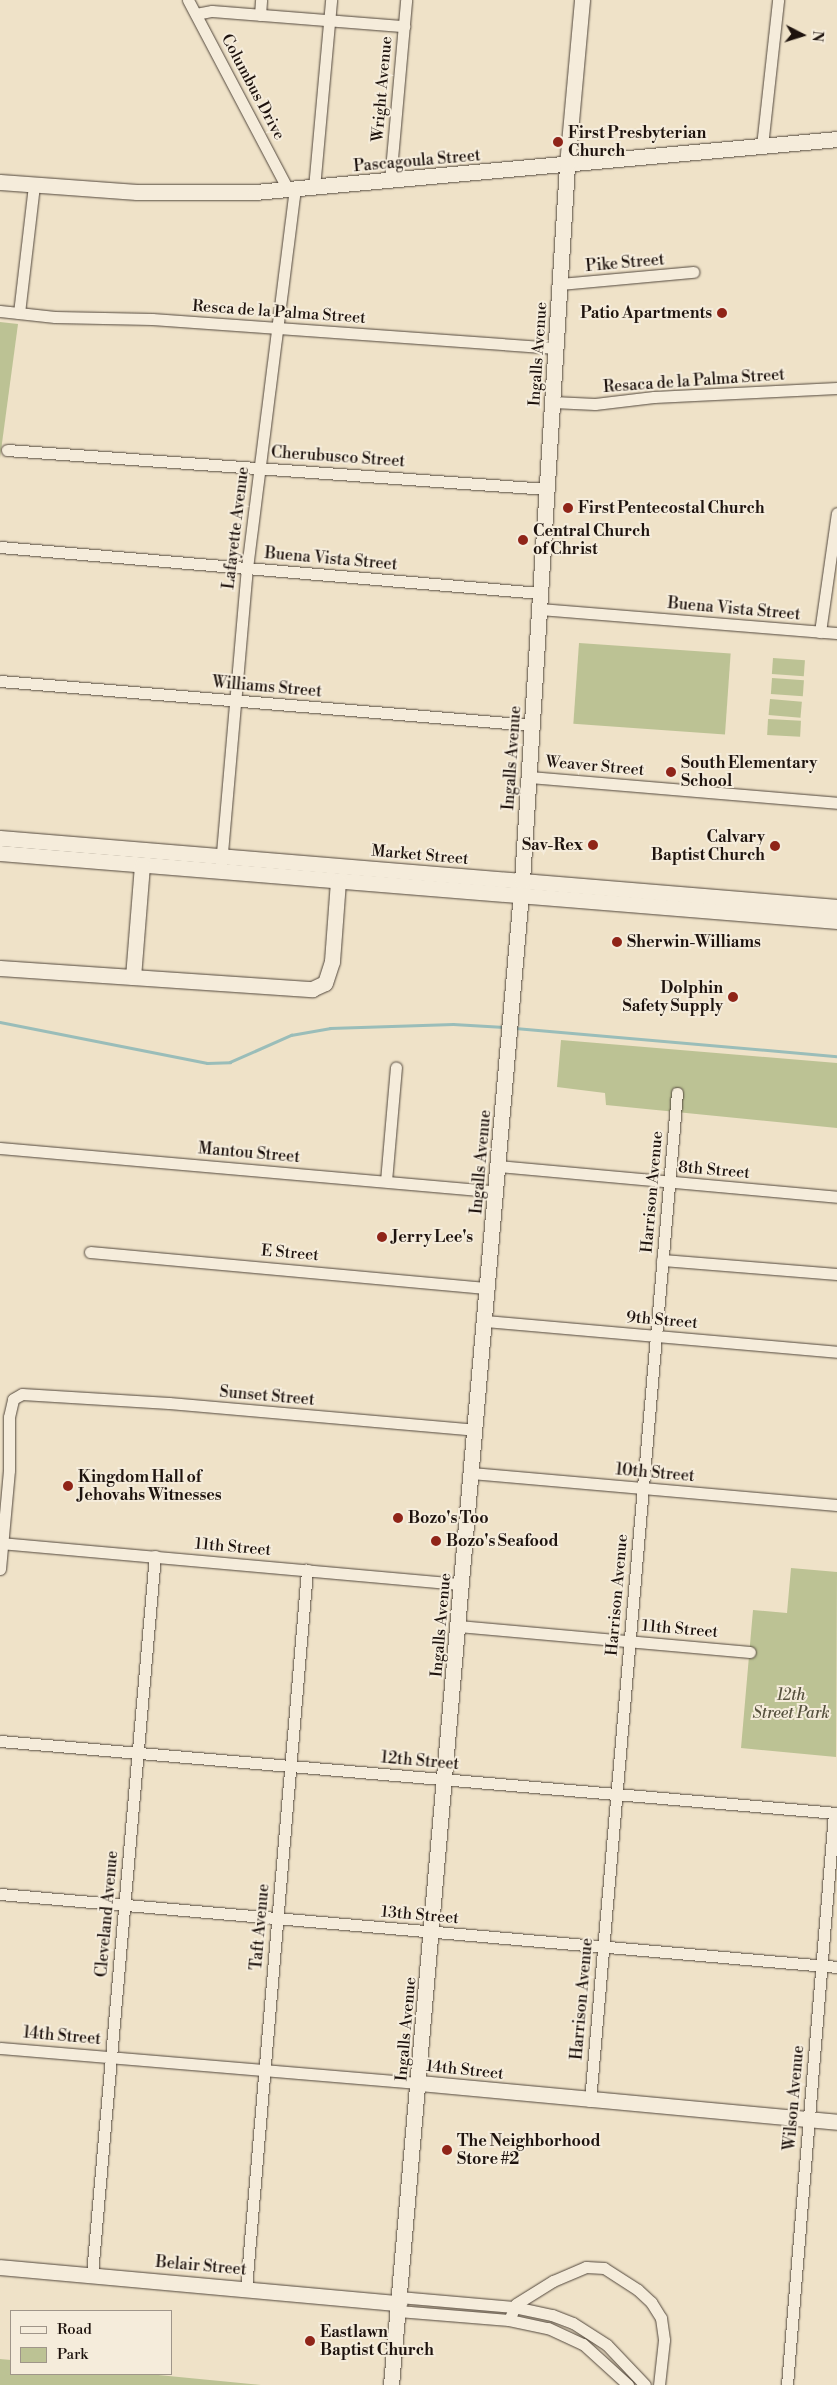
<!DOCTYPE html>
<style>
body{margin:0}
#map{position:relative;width:837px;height:2385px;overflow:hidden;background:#efe2c8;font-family:"Libre Bodoni",serif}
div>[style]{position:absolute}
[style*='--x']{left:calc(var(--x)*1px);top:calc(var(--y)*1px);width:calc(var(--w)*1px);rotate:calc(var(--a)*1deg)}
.green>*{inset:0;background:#bcc294;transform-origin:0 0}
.stream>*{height:2.5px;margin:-1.25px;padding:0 1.25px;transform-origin:1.25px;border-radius:1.25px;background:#9abdb9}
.roads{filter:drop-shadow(0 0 1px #52473c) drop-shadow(0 0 1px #52473c)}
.street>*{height:11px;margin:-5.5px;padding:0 5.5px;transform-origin:5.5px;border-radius:5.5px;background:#f5ecdb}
.secondary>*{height:15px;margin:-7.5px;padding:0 7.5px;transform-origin:7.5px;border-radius:7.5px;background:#f5ecdb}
.dots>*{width:14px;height:14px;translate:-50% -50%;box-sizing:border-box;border:2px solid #f5ecdb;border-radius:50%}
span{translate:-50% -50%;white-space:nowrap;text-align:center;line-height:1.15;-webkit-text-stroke:4px #f5ecdb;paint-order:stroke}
.street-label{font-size:16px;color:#1e130e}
.poi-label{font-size:16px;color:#1e130e;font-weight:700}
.left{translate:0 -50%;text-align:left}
.right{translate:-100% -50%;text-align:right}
.park-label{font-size:16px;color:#55503d;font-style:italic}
.legend{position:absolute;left:10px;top:2310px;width:162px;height:65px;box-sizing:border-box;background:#f5ecdb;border:1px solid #9f9589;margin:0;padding:6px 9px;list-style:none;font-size:15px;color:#1e130e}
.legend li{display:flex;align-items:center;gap:10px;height:25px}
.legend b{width:25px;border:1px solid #9f9589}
.north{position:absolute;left:777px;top:10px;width:50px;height:50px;-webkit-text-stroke:4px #f5ecdb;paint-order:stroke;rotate:95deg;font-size:14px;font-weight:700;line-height:20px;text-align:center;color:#1e130e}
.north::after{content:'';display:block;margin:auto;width:18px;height:22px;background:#1e130e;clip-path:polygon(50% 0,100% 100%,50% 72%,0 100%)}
</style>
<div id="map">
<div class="green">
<i style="clip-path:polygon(0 322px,18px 324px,0 458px)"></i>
<i style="left:579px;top:643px;width:152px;height:81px;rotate:4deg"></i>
<i style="left:773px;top:658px;width:32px;height:16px;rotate:4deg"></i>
<i style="left:772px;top:678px;width:32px;height:16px;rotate:4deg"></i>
<i style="left:770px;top:699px;width:32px;height:16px;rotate:5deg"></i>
<i style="left:768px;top:719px;width:33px;height:16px;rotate:3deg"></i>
<i style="clip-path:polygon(561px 1040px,837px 1063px,837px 1128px,606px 1105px,605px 1093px,557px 1087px)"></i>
<i style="clip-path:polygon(791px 1568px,837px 1572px,836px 1757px,741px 1748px,753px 1610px,787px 1613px)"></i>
<i style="clip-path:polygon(0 2359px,11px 2360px,11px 2374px,148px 2374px,261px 2385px,0 2385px)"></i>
</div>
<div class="stream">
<i style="--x:0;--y:1022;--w:211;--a:11.2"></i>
<i style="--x:207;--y:1063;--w:23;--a:-2"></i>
<i style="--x:230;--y:1062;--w:67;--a:-23.9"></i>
<i style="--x:291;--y:1035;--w:40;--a:-10"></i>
<i style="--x:330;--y:1028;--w:123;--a:-1.9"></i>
<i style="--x:453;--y:1024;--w:51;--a:3.4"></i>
<i style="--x:515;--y:1028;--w:323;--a:5"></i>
</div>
<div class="roads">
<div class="street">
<i style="--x:188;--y:0;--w:215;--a:62.2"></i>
<i style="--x:196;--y:14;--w:16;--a:-11"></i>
<i style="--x:212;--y:11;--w:193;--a:4.5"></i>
<i style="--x:260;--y:15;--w:15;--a:-86"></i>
<i style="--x:762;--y:146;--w:147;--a:-83.7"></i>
<i style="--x:390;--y:181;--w:182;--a:-84.9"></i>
<i style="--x:314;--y:188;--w:189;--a:-84.8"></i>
<i style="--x:560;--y:284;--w:134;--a:-5.2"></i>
<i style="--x:0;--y:311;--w:55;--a:6.2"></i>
<i style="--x:55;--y:317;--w:97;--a:1.2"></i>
<i style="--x:152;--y:319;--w:405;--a:4.1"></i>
<i style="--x:19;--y:313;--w:128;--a:-83.3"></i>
<i style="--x:553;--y:402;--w:42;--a:2.7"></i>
<i style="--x:595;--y:404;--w:59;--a:-6.8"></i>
<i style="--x:654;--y:397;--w:183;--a:-2.8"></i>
<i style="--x:7;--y:450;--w:541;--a:4.13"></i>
<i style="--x:0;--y:547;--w:542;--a:4.87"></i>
<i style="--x:539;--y:609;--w:299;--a:4.6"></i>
<i style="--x:820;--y:632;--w:120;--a:-81.9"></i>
<i style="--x:0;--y:681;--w:534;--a:4.73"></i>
<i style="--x:529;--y:777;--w:309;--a:4.8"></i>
<i style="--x:221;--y:864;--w:297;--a:-85"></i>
<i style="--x:247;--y:568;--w:381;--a:-82.8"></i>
<i style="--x:0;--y:1148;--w:498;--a:5"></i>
<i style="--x:498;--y:1166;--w:340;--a:5.2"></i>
<i style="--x:386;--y:1181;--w:114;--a:-85"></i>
<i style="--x:90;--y:1252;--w:400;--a:5.2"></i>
<i style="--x:662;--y:1260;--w:176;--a:4.6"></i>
<i style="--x:485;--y:1321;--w:353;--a:5"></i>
<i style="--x:471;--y:1473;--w:367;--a:5"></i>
<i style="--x:0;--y:1543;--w:464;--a:5.1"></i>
<i style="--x:0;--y:1569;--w:99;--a:-84.8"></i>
<i style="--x:9;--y:1470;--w:53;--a:-90"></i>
<i style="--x:9;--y:1417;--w:18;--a:-77"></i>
<i style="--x:13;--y:1399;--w:10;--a:-29"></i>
<i style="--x:22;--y:1394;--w:147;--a:3.5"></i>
<i style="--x:169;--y:1403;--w:307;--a:5"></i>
<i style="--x:458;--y:1626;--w:293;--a:5.1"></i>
<i style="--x:0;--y:1741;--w:840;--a:4.92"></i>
<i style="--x:0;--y:1894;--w:840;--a:4.98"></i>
<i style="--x:0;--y:2048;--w:420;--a:4.8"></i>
<i style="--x:590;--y:2101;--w:1012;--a:-85.07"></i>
<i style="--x:92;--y:2274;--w:721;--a:-84.99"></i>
<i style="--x:246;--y:2288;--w:721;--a:-85.14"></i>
<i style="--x:399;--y:2297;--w:115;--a:5"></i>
<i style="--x:514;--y:2307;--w:39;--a:12"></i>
<i style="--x:552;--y:2315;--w:22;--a:21"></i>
<i style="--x:573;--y:2323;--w:40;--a:32.9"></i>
<i style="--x:607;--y:2345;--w:55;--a:46.5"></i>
<i style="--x:398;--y:2311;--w:111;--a:4.6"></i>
<i style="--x:509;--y:2320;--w:40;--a:12"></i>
<i style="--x:548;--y:2328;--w:38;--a:25"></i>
<i style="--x:583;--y:2344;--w:61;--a:42.3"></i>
<i style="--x:509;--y:2320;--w:17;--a:-66"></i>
<i style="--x:516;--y:2304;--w:44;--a:-31.9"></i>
<i style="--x:553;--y:2281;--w:36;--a:-23"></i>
<i style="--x:586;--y:2267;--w:18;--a:3"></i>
<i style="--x:604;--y:2268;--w:40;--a:32.9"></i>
<i style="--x:638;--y:2290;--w:18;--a:43"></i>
<i style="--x:651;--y:2302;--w:19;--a:58"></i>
<i style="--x:661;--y:2318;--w:22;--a:82"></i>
<i style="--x:664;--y:2340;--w:45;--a:96.3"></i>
<i style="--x:787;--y:2385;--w:574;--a:-85.3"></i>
</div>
<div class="secondary">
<i style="--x:0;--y:182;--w:137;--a:4.2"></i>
<i style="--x:137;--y:192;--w:118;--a:0"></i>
<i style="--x:255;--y:192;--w:584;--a:-5.2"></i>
<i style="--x:0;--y:838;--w:840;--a:4.71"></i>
<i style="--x:0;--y:853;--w:840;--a:4.64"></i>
<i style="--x:0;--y:968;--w:313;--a:3.9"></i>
<i style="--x:312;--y:989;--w:14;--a:-25"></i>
<i style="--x:325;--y:983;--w:23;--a:-72"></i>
<i style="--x:332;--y:961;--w:80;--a:-85.7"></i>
<i style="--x:133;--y:977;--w:112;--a:-85.4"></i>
<i style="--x:419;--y:2083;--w:420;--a:5.3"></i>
<i style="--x:0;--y:2267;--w:401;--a:5.2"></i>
<i style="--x:391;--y:2385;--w:1510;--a:-85.02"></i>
<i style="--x:522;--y:881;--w:717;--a:-86.4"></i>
<i style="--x:567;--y:165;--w:166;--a:-84.8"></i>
</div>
</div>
<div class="dots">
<i style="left:558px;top:142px;background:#8f2418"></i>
<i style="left:722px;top:313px;background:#8f2418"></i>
<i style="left:568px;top:508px;background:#8f2418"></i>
<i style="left:523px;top:540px;background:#8f2418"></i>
<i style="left:671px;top:772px;background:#8f2418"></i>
<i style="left:593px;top:845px;background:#8f2418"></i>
<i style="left:775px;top:846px;background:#8f2418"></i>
<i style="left:617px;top:942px;background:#8f2418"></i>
<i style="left:733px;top:997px;background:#8f2418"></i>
<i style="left:382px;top:1237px;background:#8f2418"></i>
<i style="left:68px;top:1486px;background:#8f2418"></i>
<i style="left:398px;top:1518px;background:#8f2418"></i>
<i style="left:436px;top:1541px;background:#8f2418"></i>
<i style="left:447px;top:2150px;background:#8f2418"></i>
<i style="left:310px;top:2341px;background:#8f2418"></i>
</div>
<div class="street-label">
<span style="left:253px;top:87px;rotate:62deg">Columbus Drive</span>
<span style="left:382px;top:89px;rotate:-85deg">Wright Avenue</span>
<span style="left:417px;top:161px;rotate:-5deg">Pascagoula Street</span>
<span style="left:625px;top:263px;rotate:-5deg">Pike Street</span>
<span style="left:279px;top:312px;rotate:4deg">Resca de la Palma Street</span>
<span style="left:538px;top:354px;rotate:-86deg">Ingalls Avenue</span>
<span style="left:694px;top:381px;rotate:-4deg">Resaca de la Palma Street</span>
<span style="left:338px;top:457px;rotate:4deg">Cherubusco Street</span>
<span style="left:236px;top:528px;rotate:-83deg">Lafayette Avenue</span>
<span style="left:331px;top:559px;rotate:5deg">Buena Vista Street</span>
<span style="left:734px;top:609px;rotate:5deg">Buena Vista Street</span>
<span style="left:267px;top:687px;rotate:5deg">Williams Street</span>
<span style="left:512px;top:758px;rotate:-86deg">Ingalls Avenue</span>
<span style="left:595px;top:766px;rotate:5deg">Weaver Street</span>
<span style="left:420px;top:855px;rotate:5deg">Market Street</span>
<span style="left:249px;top:1153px;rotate:5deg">Mantou Street</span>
<span style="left:481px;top:1162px;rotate:-85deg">Ingalls Avenue</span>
<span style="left:714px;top:1170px;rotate:5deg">8th Street</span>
<span style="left:652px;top:1192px;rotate:-85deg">Harrison Avenue</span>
<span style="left:290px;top:1253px;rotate:5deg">E Street</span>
<span style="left:662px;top:1320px;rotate:5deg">9th Street</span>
<span style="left:267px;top:1396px;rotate:5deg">Sunset Street</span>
<span style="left:655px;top:1473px;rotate:5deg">10th Street</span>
<span style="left:233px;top:1547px;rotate:5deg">11th Street</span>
<span style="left:617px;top:1595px;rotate:-85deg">Harrison Avenue</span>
<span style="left:441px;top:1625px;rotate:-85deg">Ingalls Avenue</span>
<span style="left:680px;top:1629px;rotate:5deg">11th Street</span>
<span style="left:420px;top:1761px;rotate:5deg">12th Street</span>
<span style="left:107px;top:1914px;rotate:-85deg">Cleveland Avenue</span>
<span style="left:420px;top:1915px;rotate:5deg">13th Street</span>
<span style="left:260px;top:1927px;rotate:-85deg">Taft Avenue</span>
<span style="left:582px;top:1999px;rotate:-85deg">Harrison Avenue</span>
<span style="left:406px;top:2029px;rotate:-85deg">Ingalls Avenue</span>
<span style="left:62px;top:2036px;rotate:5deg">14th Street</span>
<span style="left:465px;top:2070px;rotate:6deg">14th Street</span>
<span style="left:794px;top:2098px;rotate:-85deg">Wilson Avenue</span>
<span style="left:201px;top:2266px;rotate:5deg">Belair Street</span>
</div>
<div class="poi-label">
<span class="left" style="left:568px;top:142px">First Presbyterian<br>Church</span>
<span class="right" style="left:712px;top:313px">Patio Apartments</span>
<span class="left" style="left:578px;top:508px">First Pentecostal Church</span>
<span class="left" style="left:533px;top:540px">Central Church<br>of Christ</span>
<span class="left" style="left:681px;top:772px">South Elementary<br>School</span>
<span class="right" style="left:765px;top:846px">Calvary<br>Baptist Church</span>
<span class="right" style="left:583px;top:845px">Sav-Rex</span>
<span class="left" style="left:627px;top:942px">Sherwin-Williams</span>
<span class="right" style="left:723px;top:997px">Dolphin<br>Safety Supply</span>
<span class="left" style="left:392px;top:1237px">Jerry Lee's</span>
<span class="left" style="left:78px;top:1486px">Kingdom Hall of<br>Jehovahs Witnesses</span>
<span class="left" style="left:408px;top:1518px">Bozo's Too</span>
<span class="left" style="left:446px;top:1541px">Bozo's Seafood</span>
<span class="left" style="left:457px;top:2150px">The Neighborhood<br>Store #2</span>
<span class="left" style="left:320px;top:2341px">Eastlawn<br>Baptist Church</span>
</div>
<div class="park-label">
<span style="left:791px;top:1704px">12th<br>Street Park</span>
</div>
<ul class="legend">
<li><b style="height:6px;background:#f5ecdb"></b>Road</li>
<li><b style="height:14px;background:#bcc294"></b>Park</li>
</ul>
<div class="north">N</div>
</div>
